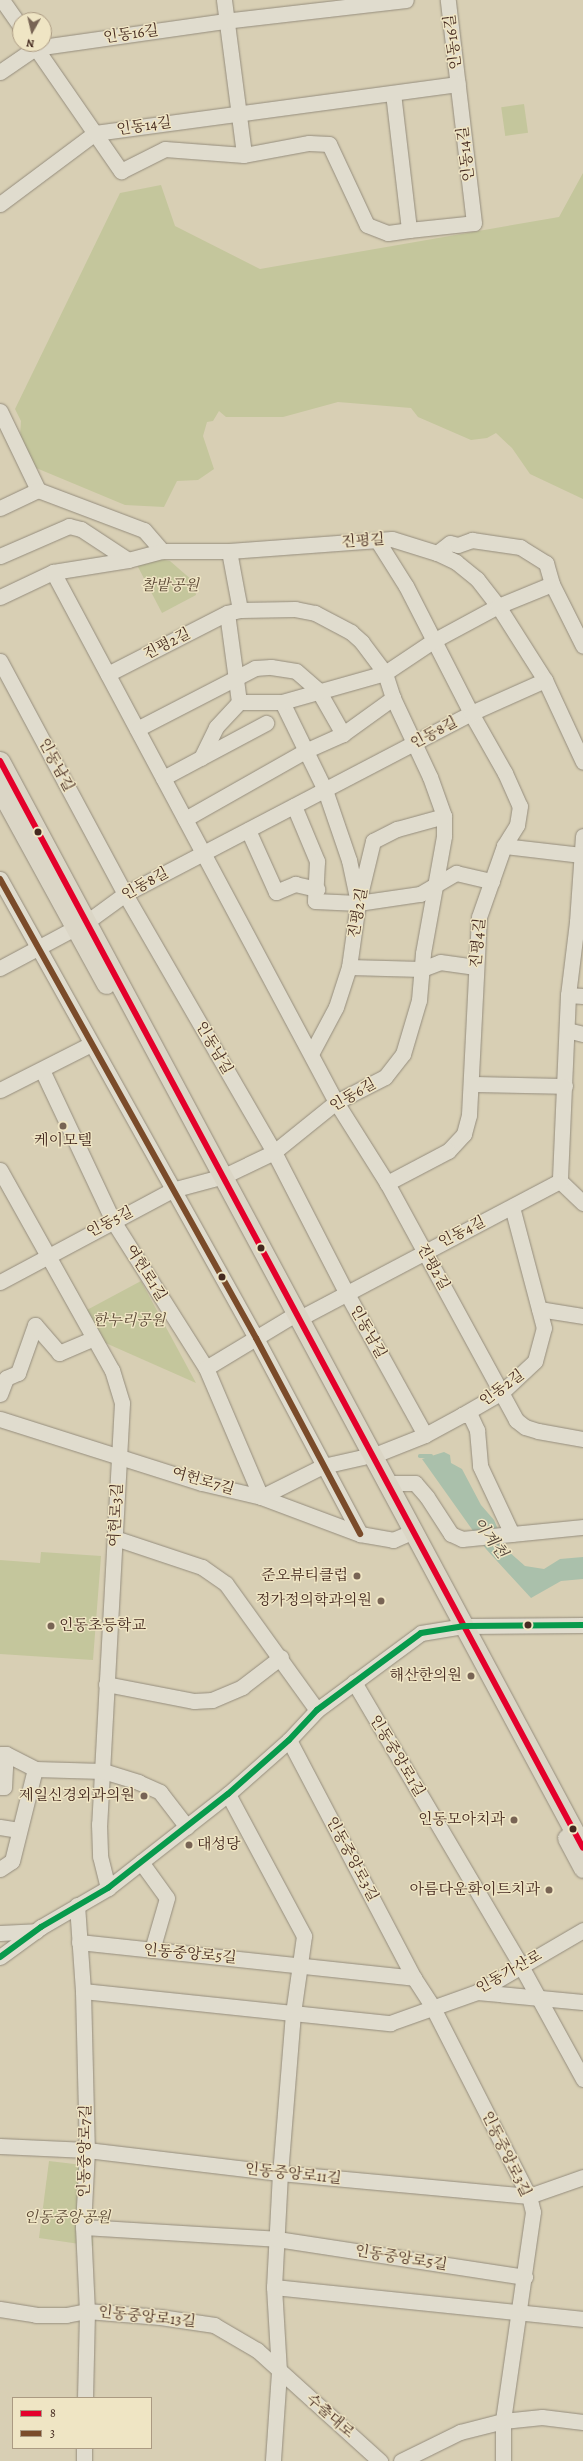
<!DOCTYPE html>
<meta charset="utf-8">
<style>
body{margin:0}
#map{position:relative;width:583px;height:2461px;overflow:hidden;background:#d8cfb4;font-family:Alegreya,"Noto Serif KR",serif}
div>[style]{position:absolute}
[style*='--x']{left:calc(var(--x)*1px);top:calc(var(--y)*1px);width:calc(var(--w)*1px);rotate:calc(var(--a)*1deg)}
.green>*{inset:0;background:#c4c69c;transform-origin:0 0}
.water>*{inset:0;background:#aac0ab}
.stream>*{height:3.5px;margin:-1.75px;padding:0 1.75px;transform-origin:1.75px;border-radius:1.75px;background:#aac0ab}
.roads{filter:drop-shadow(0 0 1px #958d7d) drop-shadow(0 0 1px #958d7d)}
.minor>*{height:15px;margin:-7.5px;padding:0 7.5px;transform-origin:7.5px;border-radius:7.5px;background:#e0dcce}
.major>*{height:19px;margin:-9.5px;padding:0 9.5px;transform-origin:9.5px;border-radius:9.5px;background:#dbd6c6}
.bus-1>*{height:6px;margin:-3px;padding:0 3px;transform-origin:3px;border-radius:3px;background:#e4002b}
.bus-2>*{height:6px;margin:-3px;padding:0 3px;transform-origin:3px;border-radius:3px;background:#7a4b2a}
.bus-3>*{height:6px;margin:-3px;padding:0 3px;transform-origin:3px;border-radius:3px;background:#079a4c}
.dots>*{width:11px;height:11px;translate:-50% -50%;box-sizing:border-box;border:2px solid #efe5c4;border-radius:50%}
span{translate:-50% -50%;white-space:nowrap;text-align:center;line-height:1.15;-webkit-text-stroke:3px #efe5c4;paint-order:stroke}
.street-label{font-size:15px;color:#452a20}
.park-label{font-size:15px;color:#5b4835;font-style:italic}
.poi-label{font-size:15px;color:#452a20}
.right{translate:-100% -50%;text-align:right}
.left{translate:0 -50%;text-align:left}
.water-label{font-size:16px;color:#55473b;font-style:italic}
.legend{position:absolute;left:12px;top:2397px;width:140px;height:52px;box-sizing:border-box;background:#efe5c4;border:1px solid #ab9a82;margin:0;padding:5px 7px;list-style:none;font-size:12px;color:#452a20}
.legend li{display:flex;align-items:center;gap:8px;height:20px}
.legend b{width:20px;border:1px solid #ab9a82}
.north{position:absolute;left:12px;top:12px;width:40px;height:40px;box-sizing:border-box;background:#efe5c4;border:1px solid #ab9a82;border-radius:50%;rotate:188deg;font-size:11px;font-weight:700;line-height:16px;text-align:center;color:#452a20}
.north::after{content:'';display:block;margin:auto;width:14px;height:18px;background:#786454;clip-path:polygon(50% 0,100% 100%,50% 72%,0 100%)}
</style>
<div id="map">
<div class="green">
<i style="left:524px;top:104px;width:29px;height:23px;rotate:82deg"></i>
<i style="clip-path:polygon(583px 173px,583px 499px,530px 474px,512px 448px,496px 433px,487px 438px,471px 440px,418px 417px,411px 408px,338px 402px,283px 417px,226px 417px,219px 411px,213px 421px,207px 422px,203px 436px,214px 469px,198px 480px,177px 481px,164px 507px,125px 505px,29px 465px,20px 437px,21px 421px,15px 409px,120px 193px,161px 185px,175px 226px,260px 269px,559px 217px)"></i>
<i style="clip-path:polygon(150px 557px,170px 561px,193px 581px,196px 595px,162px 613px,137px 565px)"></i>
<i style="clip-path:polygon(141px 1281px,196px 1383px,101px 1341px,85px 1311px)"></i>
<i style="clip-path:polygon(41px 1552px,101px 1556px,93px 1660px,0 1654px,0 1560px,40px 1563px)"></i>
<i style="clip-path:polygon(49px 2161px,91px 2166px,93px 2246px,39px 2238px)"></i>
</div>
<div class="water">
<i style="clip-path:polygon(444px 1452px,450px 1455px,451px 1463px,462px 1469px,481px 1505px,494px 1520px,507px 1550px,525px 1566px,544px 1569px,560px 1559px,583px 1557px,583px 1579px,561px 1581px,531px 1598px,486px 1549px,422px 1459px)"></i>
</div>
<div class="stream">
<i style="--x:420;--y:1456;--w:11;--a:0"></i>
</div>
<div class="roads">
<div class="minor">
<i style="--x:2;--y:0;--w:32;--a:55"></i>
<i style="--x:224;--y:0;--w:156;--a:82.6"></i>
<i style="--x:33;--y:44;--w:155;--a:55.3"></i>
<i style="--x:121;--y:171;--w:49;--a:-26.6"></i>
<i style="--x:165;--y:149;--w:79;--a:4.3"></i>
<i style="--x:244;--y:155;--w:66;--a:-10.5"></i>
<i style="--x:309;--y:143;--w:20;--a:3"></i>
<i style="--x:329;--y:144;--w:89;--a:64.9"></i>
<i style="--x:367;--y:225;--w:22;--a:21"></i>
<i style="--x:388;--y:233;--w:21;--a:-8"></i>
<i style="--x:409;--y:230;--w:65;--a:-6.1"></i>
<i style="--x:474;--y:223;--w:225;--a:-96.7"></i>
<i style="--x:0;--y:72;--w:42;--a:-34.4"></i>
<i style="--x:35;--y:48;--w:191;--a:-8.1"></i>
<i style="--x:224;--y:21;--w:183;--a:-6.6"></i>
<i style="--x:393;--y:93;--w:138;--a:83.3"></i>
<i style="--x:0;--y:204;--w:119;--a:-36.8"></i>
<i style="--x:95;--y:133;--w:366;--a:-7.7"></i>
<i style="--x:0;--y:411;--w:88;--a:64.3"></i>
<i style="--x:0;--y:508;--w:42;--a:-25.3"></i>
<i style="--x:38;--y:490;--w:113;--a:20.7"></i>
<i style="--x:144;--y:530;--w:28;--a:49"></i>
<i style="--x:377;--y:540;--w:54;--a:57.8"></i>
<i style="--x:406;--y:586;--w:143;--a:62.9"></i>
<i style="--x:471;--y:713;--w:69;--a:60.5"></i>
<i style="--x:505;--y:773;--w:36;--a:66"></i>
<i style="--x:520;--y:806;--w:19;--a:99"></i>
<i style="--x:517;--y:825;--w:25;--a:122"></i>
<i style="--x:504;--y:846;--w:75;--a:109.4"></i>
<i style="--x:479;--y:917;--w:198;--a:92.9"></i>
<i style="--x:469;--y:1115;--w:20;--a:105"></i>
<i style="--x:464;--y:1134;--w:23;--a:133"></i>
<i style="--x:448;--y:1151;--w:69;--a:152.3"></i>
<i style="--x:229;--y:551;--w:60;--a:79.4"></i>
<i style="--x:437;--y:553;--w:16;--a:-38"></i>
<i style="--x:450;--y:543;--w:8;--a:14"></i>
<i style="--x:458;--y:545;--w:15;--a:-20"></i>
<i style="--x:472;--y:540;--w:49;--a:8.3"></i>
<i style="--x:520;--y:547;--w:31;--a:32"></i>
<i style="--x:546;--y:563;--w:22;--a:74"></i>
<i style="--x:552;--y:584;--w:69;--a:63.4"></i>
<i style="--x:0;--y:556;--w:75;--a:-23.5"></i>
<i style="--x:69;--y:526;--w:12;--a:14"></i>
<i style="--x:81;--y:529;--w:56;--a:33.4"></i>
<i style="--x:53;--y:572;--w:601;--a:61.9"></i>
<i style="--x:336;--y:1102;--w:96;--a:57.8"></i>
<i style="--x:387;--y:1183;--w:270;--a:61.4"></i>
<i style="--x:516;--y:1420;--w:11;--a:38"></i>
<i style="--x:525;--y:1427;--w:14;--a:17"></i>
<i style="--x:538;--y:1431;--w:46;--a:10.1"></i>
<i style="--x:0;--y:597;--w:59;--a:-25.3"></i>
<i style="--x:53;--y:572;--w:76;--a:-9.1"></i>
<i style="--x:128;--y:560;--w:35;--a:-15"></i>
<i style="--x:162;--y:551;--w:67;--a:0"></i>
<i style="--x:229;--y:551;--w:163;--a:-4.2"></i>
<i style="--x:392;--y:539;--w:47;--a:17.3"></i>
<i style="--x:437;--y:553;--w:21;--a:25"></i>
<i style="--x:456;--y:562;--w:27;--a:39"></i>
<i style="--x:477;--y:579;--w:34;--a:52"></i>
<i style="--x:498;--y:606;--w:88;--a:57.6"></i>
<i style="--x:545;--y:680;--w:90;--a:65.1"></i>
<i style="--x:227;--y:613;--w:90;--a:82.3"></i>
<i style="--x:0;--y:661;--w:264;--a:61.8"></i>
<i style="--x:125;--y:894;--w:298;--a:60"></i>
<i style="--x:274;--y:1152;--w:160;--a:62.8"></i>
<i style="--x:347;--y:1294;--w:161;--a:61"></i>
<i style="--x:282;--y:702;--w:98;--a:64"></i>
<i style="--x:325;--y:790;--w:74;--a:71.1"></i>
<i style="--x:349;--y:860;--w:39;--a:78"></i>
<i style="--x:137;--y:729;--w:133;--a:-27.3"></i>
<i style="--x:255;--y:668;--w:16;--a:-4"></i>
<i style="--x:271;--y:667;--w:25;--a:9"></i>
<i style="--x:296;--y:671;--w:29;--a:41"></i>
<i style="--x:318;--y:690;--w:51;--a:60.4"></i>
<i style="--x:201;--y:758;--w:34;--a:-64"></i>
<i style="--x:216;--y:727;--w:34;--a:-47"></i>
<i style="--x:239;--y:702;--w:43;--a:0"></i>
<i style="--x:282;--y:702;--w:107;--a:-15.7"></i>
<i style="--x:385;--y:673;--w:58;--a:-33.7"></i>
<i style="--x:433;--y:641;--w:74;--a:-28.3"></i>
<i style="--x:498;--y:606;--w:58;--a:-22.2"></i>
<i style="--x:163;--y:778;--w:117;--a:-28.1"></i>
<i style="--x:294;--y:806;--w:60;--a:67.3"></i>
<i style="--x:317;--y:861;--w:40;--a:92.9"></i>
<i style="--x:315;--y:901;--w:43;--a:2.7"></i>
<i style="--x:358;--y:903;--w:63;--a:-8.3"></i>
<i style="--x:420;--y:894;--w:42;--a:-30.3"></i>
<i style="--x:456;--y:873;--w:37;--a:13"></i>
<i style="--x:185;--y:819;--w:138;--a:-29.5"></i>
<i style="--x:305;--y:751;--w:42;--a:-24.1"></i>
<i style="--x:343;--y:734;--w:62;--a:-35.8"></i>
<i style="--x:248;--y:830;--w:68;--a:65.7"></i>
<i style="--x:276;--y:892;--w:21;--a:-23"></i>
<i style="--x:295;--y:884;--w:23;--a:13"></i>
<i style="--x:583;--y:836;--w:86;--a:94"></i>
<i style="--x:577;--y:922;--w:74;--a:97"></i>
<i style="--x:568;--y:995;--w:186;--a:92.5"></i>
<i style="--x:560;--y:1181;--w:32;--a:44"></i>
<i style="--x:504;--y:846;--w:79;--a:6.6"></i>
<i style="--x:0;--y:879;--w:526;--a:60.85"></i>
<i style="--x:256;--y:1338;--w:222;--a:62"></i>
<i style="--x:349;--y:967;--w:73;--a:1.6"></i>
<i style="--x:422;--y:969;--w:19;--a:-21"></i>
<i style="--x:440;--y:962;--w:36;--a:8"></i>
<i style="--x:0;--y:968;--w:100;--a:-28.1"></i>
<i style="--x:88;--y:921;--w:46;--a:-36.1"></i>
<i style="--x:125;--y:894;--w:390;--a:-27.6"></i>
<i style="--x:471;--y:713;--w:81;--a:-24"></i>
<i style="--x:568;--y:995;--w:15;--a:4"></i>
<i style="--x:567;--y:1030;--w:16;--a:14"></i>
<i style="--x:311;--y:1054;--w:53;--a:-62"></i>
<i style="--x:336;--y:1007;--w:42;--a:-72"></i>
<i style="--x:349;--y:967;--w:65;--a:-82"></i>
<i style="--x:358;--y:903;--w:64;--a:-76.4"></i>
<i style="--x:373;--y:841;--w:27;--a:-27"></i>
<i style="--x:397;--y:829;--w:49;--a:-15.5"></i>
<i style="--x:42;--y:1070;--w:167;--a:64.8"></i>
<i style="--x:113;--y:1221;--w:174;--a:57.7"></i>
<i style="--x:206;--y:1368;--w:140;--a:66.9"></i>
<i style="--x:261;--y:1497;--w:69;--a:-26.6"></i>
<i style="--x:323;--y:1466;--w:41;--a:-12.7"></i>
<i style="--x:471;--y:1084;--w:94;--a:1.2"></i>
<i style="--x:0;--y:1090;--w:102;--a:-26.8"></i>
<i style="--x:0;--y:1170;--w:229;--a:60.8"></i>
<i style="--x:112;--y:1370;--w:34;--a:73"></i>
<i style="--x:122;--y:1403;--w:422;--a:93.1"></i>
<i style="--x:99;--y:1824;--w:32;--a:88"></i>
<i style="--x:100;--y:1856;--w:33;--a:76"></i>
<i style="--x:0;--y:1282;--w:195;--a:-28.1"></i>
<i style="--x:172;--y:1190;--w:54;--a:-15.1"></i>
<i style="--x:224;--y:1176;--w:55;--a:-25.6"></i>
<i style="--x:274;--y:1152;--w:80;--a:-38.9"></i>
<i style="--x:336;--y:1102;--w:55;--a:-27"></i>
<i style="--x:385;--y:1077;--w:29;--a:-52"></i>
<i style="--x:403;--y:1054;--w:56;--a:-73.5"></i>
<i style="--x:419;--y:1000;--w:47;--a:-85.1"></i>
<i style="--x:423;--y:953;--w:119;--a:-79.8"></i>
<i style="--x:444;--y:836;--w:20;--a:-90"></i>
<i style="--x:444;--y:816;--w:41;--a:-109.7"></i>
<i style="--x:430;--y:777;--w:87;--a:-115.1"></i>
<i style="--x:393;--y:698;--w:26;--a:-108"></i>
<i style="--x:385;--y:673;--w:39;--a:-127"></i>
<i style="--x:362;--y:642;--w:15;--a:-138"></i>
<i style="--x:351;--y:632;--w:41;--a:-152.2"></i>
<i style="--x:315;--y:613;--w:20;--a:-169"></i>
<i style="--x:295;--y:609;--w:55;--a:179"></i>
<i style="--x:240;--y:610;--w:13;--a:167"></i>
<i style="--x:227;--y:613;--w:134;--a:152.9"></i>
<i style="--x:539;--y:1309;--w:45;--a:9"></i>
<i style="--x:300;--y:1318;--w:294;--a:-27.8"></i>
<i style="--x:206;--y:1368;--w:97;--a:-31.1"></i>
<i style="--x:0;--y:1394;--w:17;--a:-69"></i>
<i style="--x:6;--y:1378;--w:13;--a:-23"></i>
<i style="--x:18;--y:1373;--w:51;--a:-70.5"></i>
<i style="--x:35;--y:1325;--w:37;--a:49"></i>
<i style="--x:59;--y:1353;--w:36;--a:-23"></i>
<i style="--x:462;--y:1415;--w:8;--a:0"></i>
<i style="--x:470;--y:1415;--w:17;--a:65"></i>
<i style="--x:477;--y:1430;--w:36;--a:85"></i>
<i style="--x:480;--y:1466;--w:75;--a:64.8"></i>
<i style="--x:0;--y:1419;--w:212;--a:17.6"></i>
<i style="--x:202;--y:1483;--w:61;--a:13.3"></i>
<i style="--x:261;--y:1497;--w:106;--a:20.5"></i>
<i style="--x:360;--y:1534;--w:34;--a:10"></i>
<i style="--x:393;--y:1540;--w:13;--a:-23"></i>
<i style="--x:372;--y:1456;--w:57;--a:-21.6"></i>
<i style="--x:425;--y:1435;--w:42;--a:-28.4"></i>
<i style="--x:462;--y:1415;--w:46;--a:-29.9"></i>
<i style="--x:502;--y:1392;--w:45;--a:-43.2"></i>
<i style="--x:535;--y:1361;--w:34;--a:-75"></i>
<i style="--x:544;--y:1328;--w:125;--a:-104.8"></i>
<i style="--x:387;--y:1483;--w:28;--a:0"></i>
<i style="--x:415;--y:1483;--w:18;--a:49"></i>
<i style="--x:427;--y:1497;--w:44;--a:57"></i>
<i style="--x:451;--y:1534;--w:12;--a:24"></i>
<i style="--x:462;--y:1539;--w:122;--a:-5.7"></i>
<i style="--x:115;--y:1538;--w:92;--a:18.4"></i>
<i style="--x:202;--y:1567;--w:29;--a:35"></i>
<i style="--x:226;--y:1584;--w:155;--a:54.2"></i>
<i style="--x:354;--y:1682;--w:329;--a:59.5"></i>
<i style="--x:521;--y:1966;--w:129;--a:61.2"></i>
<i style="--x:106;--y:1684;--w:90;--a:10.9"></i>
<i style="--x:194;--y:1701;--w:18;--a:-3"></i>
<i style="--x:212;--y:1700;--w:33;--a:-23"></i>
<i style="--x:242;--y:1687;--w:49;--a:-37.6"></i>
<i style="--x:289;--y:1740;--w:269;--a:62.3"></i>
<i style="--x:414;--y:1978;--w:33;--a:57"></i>
<i style="--x:432;--y:2006;--w:213;--a:63"></i>
<i style="--x:529;--y:2196;--w:16;--a:76"></i>
<i style="--x:533;--y:2212;--w:211;--a:98.2"></i>
<i style="--x:503;--y:2421;--w:40;--a:90"></i>
<i style="--x:0;--y:1754;--w:6;--a:0"></i>
<i style="--x:6;--y:1754;--w:33;--a:27"></i>
<i style="--x:35;--y:1769;--w:68;--a:1.7"></i>
<i style="--x:103;--y:1771;--w:37;--a:17"></i>
<i style="--x:138;--y:1782;--w:24;--a:24"></i>
<i style="--x:160;--y:1792;--w:44;--a:52.4"></i>
<i style="--x:0;--y:1787;--w:4;--a:0"></i>
<i style="--x:4;--y:1787;--w:33;--a:-87"></i>
<i style="--x:228;--y:1794;--w:161;--a:61.8"></i>
<i style="--x:304;--y:1936;--w:78;--a:98.1"></i>
<i style="--x:293;--y:2013;--w:161;--a:94.6"></i>
<i style="--x:280;--y:2173;--w:114;--a:93"></i>
<i style="--x:274;--y:2287;--w:85;--a:86.6"></i>
<i style="--x:279;--y:2372;--w:89;--a:93.9"></i>
<i style="--x:0;--y:1827;--w:19;--a:9"></i>
<i style="--x:141;--y:1862;--w:44;--a:54.2"></i>
<i style="--x:167;--y:1898;--w:54;--a:106.1"></i>
<i style="--x:0;--y:1869;--w:14;--a:-34"></i>
<i style="--x:12;--y:1861;--w:95;--a:-76"></i>
<i style="--x:77;--y:1905;--w:86;--a:86"></i>
<i style="--x:83;--y:1991;--w:159;--a:88.6"></i>
<i style="--x:87;--y:2150;--w:77;--a:93"></i>
<i style="--x:83;--y:2227;--w:84;--a:87.3"></i>
<i style="--x:87;--y:2311;--w:87;--a:91.3"></i>
<i style="--x:0;--y:1933;--w:36;--a:-3"></i>
<i style="--x:79;--y:1942;--w:337;--a:6.1"></i>
<i style="--x:0;--y:1957;--w:51;--a:-36.2"></i>
<i style="--x:41;--y:1927;--w:78;--a:-30.2"></i>
<i style="--x:108;--y:1888;--w:152;--a:-38.1"></i>
<i style="--x:228;--y:1794;--w:81;--a:-41.5"></i>
<i style="--x:289;--y:1740;--w:41;--a:-47"></i>
<i style="--x:317;--y:1710;--w:129;--a:-36.5"></i>
<i style="--x:421;--y:1633;--w:44;--a:-9.2"></i>
<i style="--x:464;--y:1626;--w:119;--a:-0.5"></i>
<i style="--x:83;--y:1991;--w:309;--a:6"></i>
<i style="--x:390;--y:2023;--w:92;--a:-19.6"></i>
<i style="--x:477;--y:1992;--w:123;--a:-30.3"></i>
<i style="--x:477;--y:1992;--w:106;--a:5.4"></i>
<i style="--x:0;--y:2146;--w:87;--a:2.6"></i>
<i style="--x:87;--y:2150;--w:194;--a:6.8"></i>
<i style="--x:280;--y:2173;--w:250;--a:5.3"></i>
<i style="--x:529;--y:2196;--w:57;--a:-19.4"></i>
<i style="--x:83;--y:2227;--w:194;--a:3.5"></i>
<i style="--x:277;--y:2239;--w:251;--a:8.7"></i>
<i style="--x:274;--y:2287;--w:311;--a:5.9"></i>
<i style="--x:0;--y:2309;--w:36;--a:9"></i>
<i style="--x:36;--y:2315;--w:30;--a:0"></i>
<i style="--x:66;--y:2315;--w:21;--a:-11"></i>
<i style="--x:87;--y:2311;--w:73;--a:4.7"></i>
<i style="--x:160;--y:2317;--w:55;--a:8.4"></i>
<i style="--x:214;--y:2325;--w:50;--a:30.2"></i>
<i style="--x:257;--y:2350;--w:166;--a:42.1"></i>
<i style="--x:84;--y:2461;--w:13;--a:-90"></i>
<i style="--x:401;--y:2461;--w:66;--a:-26.2"></i>
<i style="--x:460;--y:2432;--w:44;--a:-14.3"></i>
<i style="--x:503;--y:2421;--w:39;--a:-6"></i>
<i style="--x:542;--y:2417;--w:41;--a:7"></i>
</div>
<div class="major">
<i style="--x:0;--y:761;--w:1233;--a:61.79"></i>
<i style="--x:0;--y:790;--w:221;--a:61.3"></i>
<i style="--x:567;--y:1838;--w:34;--a:62"></i>
</div>
</div>
<div class="bus-1">
<i style="--x:0;--y:761;--w:1233;--a:61.79"></i>
</div>
<div class="bus-2">
<i style="--x:0;--y:879;--w:526;--a:60.85"></i>
<i style="--x:256;--y:1338;--w:222;--a:62"></i>
</div>
<div class="bus-3">
<i style="--x:0;--y:1957;--w:51;--a:-36.2"></i>
<i style="--x:41;--y:1927;--w:78;--a:-30.2"></i>
<i style="--x:108;--y:1888;--w:152;--a:-38.1"></i>
<i style="--x:228;--y:1794;--w:81;--a:-41.5"></i>
<i style="--x:289;--y:1740;--w:41;--a:-47"></i>
<i style="--x:317;--y:1710;--w:129;--a:-36.5"></i>
<i style="--x:421;--y:1633;--w:44;--a:-9.2"></i>
<i style="--x:464;--y:1626;--w:119;--a:-0.5"></i>
</div>
<div class="dots">
<i style="left:38px;top:832px;background:#452a20"></i>
<i style="left:63px;top:1126px;background:#786454"></i>
<i style="left:261px;top:1248px;background:#452a20"></i>
<i style="left:222px;top:1277px;background:#452a20"></i>
<i style="left:357px;top:1576px;background:#786454"></i>
<i style="left:381px;top:1601px;background:#786454"></i>
<i style="left:528px;top:1625px;background:#452a20"></i>
<i style="left:51px;top:1626px;background:#786454"></i>
<i style="left:471px;top:1676px;background:#786454"></i>
<i style="left:144px;top:1796px;background:#786454"></i>
<i style="left:514px;top:1820px;background:#786454"></i>
<i style="left:573px;top:1829px;background:#452a20"></i>
<i style="left:189px;top:1845px;background:#786454"></i>
<i style="left:549px;top:1890px;background:#786454"></i>
</div>
<div class="street-label">
<span style="left:131px;top:34px;rotate:-8deg">인동16길</span>
<span style="left:453px;top:42px;rotate:-97deg">인동16길</span>
<span style="left:144px;top:126px;rotate:-8deg">인동14길</span>
<span style="left:466px;top:154px;rotate:-97deg">인동14길</span>
<span style="left:363px;top:541px;rotate:-4deg">진평길</span>
<span style="left:167px;top:644px;rotate:-27deg">진평2길</span>
<span style="left:434px;top:733px;rotate:-28deg">인동8길</span>
<span style="left:56px;top:765px;rotate:62deg">인동남길</span>
<span style="left:145px;top:884px;rotate:-29deg">인동8길</span>
<span style="left:358px;top:913px;rotate:-80deg">진평2길</span>
<span style="left:478px;top:943px;rotate:-85deg">진평4길</span>
<span style="left:214px;top:1048px;rotate:60deg">인동남길</span>
<span style="left:353px;top:1095px;rotate:-30deg">인동6길</span>
<span style="left:110px;top:1222px;rotate:-27deg">인동5길</span>
<span style="left:462px;top:1232px;rotate:-27deg">인동4길</span>
<span style="left:433px;top:1267px;rotate:61deg">진평2길</span>
<span style="left:146px;top:1273px;rotate:58deg">여헌로1길</span>
<span style="left:368px;top:1332px;rotate:61deg">인동남길</span>
<span style="left:502px;top:1388px;rotate:-36deg">인동2길</span>
<span style="left:203px;top:1481px;rotate:16deg">여헌로7길</span>
<span style="left:116px;top:1515px;rotate:-87deg">여헌로3길</span>
<span style="left:397px;top:1756px;rotate:59deg">인동중앙로1길</span>
<span style="left:352px;top:1859px;rotate:62deg">인동중앙로3길</span>
<span style="left:190px;top:1954px;rotate:5deg">인동중앙로5길</span>
<span style="left:509px;top:1972px;rotate:-29deg">인동가산로</span>
<span style="left:85px;top:2151px;rotate:-89deg">인동중앙로7길</span>
<span style="left:506px;top:2154px;rotate:64deg">인동중앙로3길</span>
<span style="left:293px;top:2174px;rotate:6deg">인동중앙로11길</span>
<span style="left:401px;top:2258px;rotate:9deg">인동중앙로5길</span>
<span style="left:147px;top:2317px;rotate:6deg">인동중앙로13길</span>
<span style="left:330px;top:2416px;rotate:41deg">수출대로</span>
</div>
<div class="park-label">
<span style="left:170px;top:586px">찰밭공원</span>
<span style="left:129px;top:1321px">한누리공원</span>
<span style="left:67px;top:2218px">인동중앙공원</span>
</div>
<div class="poi-label">
<span style="left:63px;top:1141px">케이모텔</span>
<span class="right" style="left:348px;top:1576px">준오뷰티클럽</span>
<span class="right" style="left:372px;top:1601px">정가정의학과의원</span>
<span class="left" style="left:59px;top:1626px">인동초등학교</span>
<span class="right" style="left:462px;top:1676px">해산한의원</span>
<span class="right" style="left:135px;top:1796px">제일신경외과의원</span>
<span class="right" style="left:505px;top:1820px">인동모아치과</span>
<span class="left" style="left:197px;top:1845px">대성당</span>
<span class="right" style="left:540px;top:1890px">아름다운화이트치과</span>
</div>
<div class="water-label">
<span style="left:490px;top:1538px;rotate:53deg">이계천</span>
</div>
<ul class="legend">
<li><b style="height:5px;background:#e4002b"></b>8</li>
<li><b style="height:5px;background:#7a4b2a"></b>3</li>
</ul>
<div class="north">N</div>
</div>
